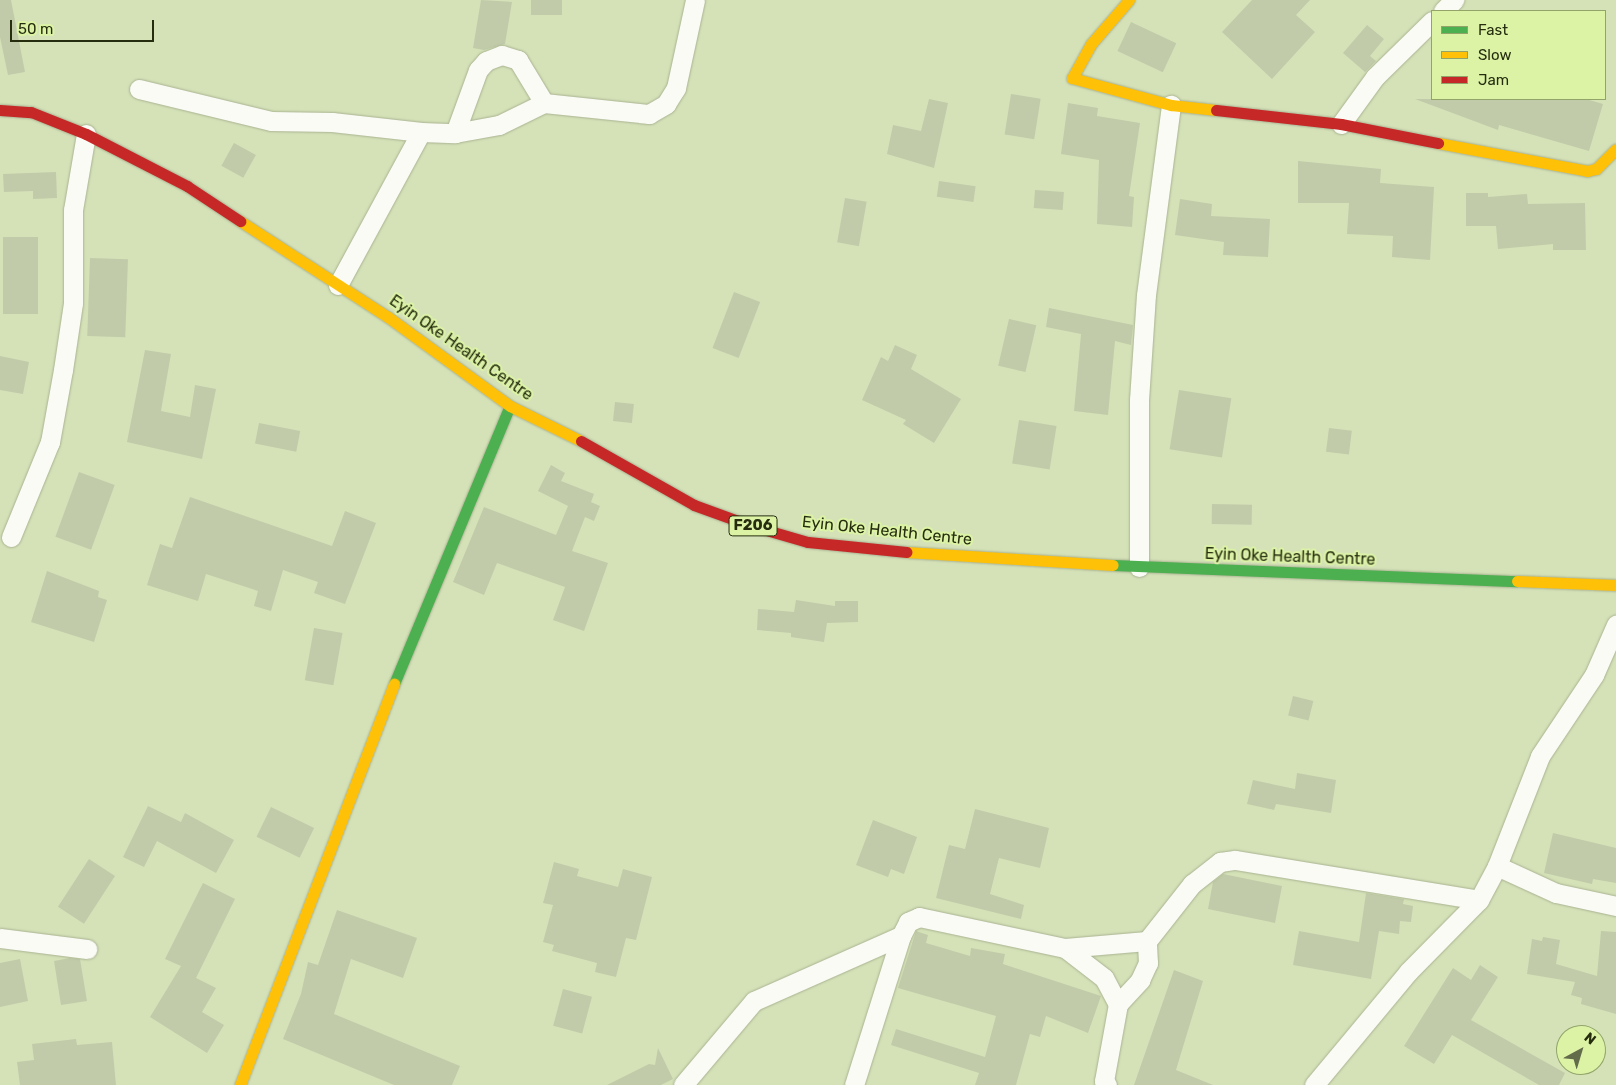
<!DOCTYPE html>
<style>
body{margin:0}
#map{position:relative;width:1616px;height:1085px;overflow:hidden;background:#d5e2b8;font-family:Rubik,sans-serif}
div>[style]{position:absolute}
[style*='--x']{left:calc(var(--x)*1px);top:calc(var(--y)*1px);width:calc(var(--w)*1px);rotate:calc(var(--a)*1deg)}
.building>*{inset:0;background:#c1cba9;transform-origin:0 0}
.roads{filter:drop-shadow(0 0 1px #aab392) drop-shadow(0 0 1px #aab392)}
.street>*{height:19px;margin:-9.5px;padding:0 9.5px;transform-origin:9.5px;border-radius:9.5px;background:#f9fbf4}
.fast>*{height:11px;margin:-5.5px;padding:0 5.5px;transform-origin:5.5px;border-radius:5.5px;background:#4caf50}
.slow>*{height:11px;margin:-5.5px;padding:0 5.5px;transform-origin:5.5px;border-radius:5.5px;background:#ffc107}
.jam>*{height:11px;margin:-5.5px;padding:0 5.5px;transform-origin:5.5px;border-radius:5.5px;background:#c62828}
span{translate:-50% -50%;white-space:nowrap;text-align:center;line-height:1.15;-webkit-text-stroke:4px #dcf3a6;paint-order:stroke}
.shield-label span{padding:1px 4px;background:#dcf3a6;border:1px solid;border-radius:4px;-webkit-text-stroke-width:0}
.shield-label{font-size:15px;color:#252d0e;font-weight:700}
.street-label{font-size:16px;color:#252d0e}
.legend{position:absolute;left:1431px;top:10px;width:175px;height:90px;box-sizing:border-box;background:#dcf3a6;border:1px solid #93a469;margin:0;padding:6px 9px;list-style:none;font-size:15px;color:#252d0e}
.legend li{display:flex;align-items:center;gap:10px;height:25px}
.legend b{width:25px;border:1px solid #93a469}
.north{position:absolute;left:1556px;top:1025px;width:50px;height:50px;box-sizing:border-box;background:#dcf3a6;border:1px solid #93a469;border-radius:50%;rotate:39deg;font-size:14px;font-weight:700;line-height:20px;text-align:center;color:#252d0e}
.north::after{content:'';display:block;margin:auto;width:18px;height:22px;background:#636c4a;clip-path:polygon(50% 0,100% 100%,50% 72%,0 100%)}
.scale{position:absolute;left:10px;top:20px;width:144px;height:22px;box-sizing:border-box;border:2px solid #252d0e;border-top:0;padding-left:6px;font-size:15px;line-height:18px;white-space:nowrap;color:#252d0e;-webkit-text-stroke:4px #dcf3a6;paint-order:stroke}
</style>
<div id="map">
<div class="building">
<i style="clip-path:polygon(0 0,11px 0,25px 72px,8px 75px,0 37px)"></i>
<i style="clip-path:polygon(481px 0,512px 2px,505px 44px,484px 50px,473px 48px)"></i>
<i style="left:531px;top:0;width:31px;height:15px"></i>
<i style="clip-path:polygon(1252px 0,1310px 0,1296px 15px,1315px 32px,1272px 79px,1222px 32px)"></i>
<i style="left:1131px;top:22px;width:50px;height:32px;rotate:25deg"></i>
<i style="clip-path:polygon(1367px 25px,1384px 39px,1370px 56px,1376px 61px,1365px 72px,1343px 53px)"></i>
<i style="left:1011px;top:94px;width:30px;height:41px;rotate:9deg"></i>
<i style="clip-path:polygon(929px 99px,948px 103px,934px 168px,887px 154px,893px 125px,921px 131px)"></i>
<i style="clip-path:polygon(1415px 99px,1586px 99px,1603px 104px,1589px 151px,1499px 125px,1498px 130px)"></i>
<i style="clip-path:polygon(1068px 103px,1098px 108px,1097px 116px,1140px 123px,1129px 196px,1134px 197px,1132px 227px,1097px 224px,1099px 160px,1061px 154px)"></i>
<i style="left:234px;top:143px;width:25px;height:26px;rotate:29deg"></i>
<i style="clip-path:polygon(1298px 161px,1381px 169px,1380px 183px,1434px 187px,1430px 260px,1392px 257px,1393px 236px,1347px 234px,1349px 203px,1298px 203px)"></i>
<i style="clip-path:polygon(56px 172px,57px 198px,33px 199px,33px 191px,4px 192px,3px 174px)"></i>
<i style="left:939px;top:181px;width:37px;height:16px;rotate:8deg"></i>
<i style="left:1035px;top:190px;width:29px;height:18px;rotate:4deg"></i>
<i style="clip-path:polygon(1466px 193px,1488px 193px,1488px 197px,1527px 194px,1528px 204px,1585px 203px,1586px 250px,1553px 250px,1553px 244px,1498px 249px,1496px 226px,1466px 226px)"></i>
<i style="left:845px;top:198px;width:22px;height:45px;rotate:10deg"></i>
<i style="clip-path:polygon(1180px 199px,1212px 204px,1211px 216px,1270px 219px,1268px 257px,1223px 255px,1224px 242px,1175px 235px)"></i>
<i style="left:3px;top:237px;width:35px;height:77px"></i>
<i style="left:90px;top:258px;width:38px;height:78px;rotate:2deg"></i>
<i style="left:734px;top:292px;width:28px;height:60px;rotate:21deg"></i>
<i style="clip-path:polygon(1049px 308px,1133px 325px,1131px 345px,1115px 341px,1108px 415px,1074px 411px,1081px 334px,1046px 327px)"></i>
<i style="left:1009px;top:319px;width:28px;height:48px;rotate:13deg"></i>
<i style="clip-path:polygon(895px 345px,917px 355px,911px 369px,961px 399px,934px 443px,903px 424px,906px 420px,862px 400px,881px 357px,888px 361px)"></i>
<i style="clip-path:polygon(145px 350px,171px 354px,161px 411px,190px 417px,195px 385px,216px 389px,202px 459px,127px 442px)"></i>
<i style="clip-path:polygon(0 356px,29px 362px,23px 394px,0 390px)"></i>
<i style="left:1179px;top:390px;width:53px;height:60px;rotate:9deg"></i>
<i style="left:615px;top:402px;width:19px;height:19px;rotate:6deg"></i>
<i style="left:1019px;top:420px;width:38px;height:44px;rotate:9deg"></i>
<i style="left:259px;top:423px;width:42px;height:21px;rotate:11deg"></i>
<i style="left:1329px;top:428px;width:23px;height:24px;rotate:7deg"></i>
<i style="clip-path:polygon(551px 465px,565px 473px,561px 481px,594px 494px,591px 502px,600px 506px,594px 521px,585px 517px,572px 551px,608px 563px,584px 631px,553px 620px,565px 587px,497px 563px,484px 595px,453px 582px,484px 507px,556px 535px,568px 506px,538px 491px)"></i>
<i style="left:79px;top:472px;width:38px;height:69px;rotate:20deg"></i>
<i style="clip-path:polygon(190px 497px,332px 546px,345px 511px,376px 523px,345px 604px,314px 593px,318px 582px,283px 570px,271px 611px,254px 606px,258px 591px,206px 574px,198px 601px,147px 585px,160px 544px,172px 548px)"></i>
<i style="left:1212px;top:504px;width:40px;height:20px;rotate:1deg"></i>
<i style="clip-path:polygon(47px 571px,99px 591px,98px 597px,107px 600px,94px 642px,31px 622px)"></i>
<i style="clip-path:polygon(796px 600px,835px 606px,835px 601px,858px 601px,858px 622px,827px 623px,824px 642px,791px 637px,791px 633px,757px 630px,758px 609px,794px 612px)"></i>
<i style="left:314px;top:628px;width:29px;height:53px;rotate:10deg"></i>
<i style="left:1293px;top:696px;width:21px;height:20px;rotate:14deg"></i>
<i style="clip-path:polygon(1297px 773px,1336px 780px,1331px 813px,1276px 804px,1274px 810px,1247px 804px,1253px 780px,1295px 789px)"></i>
<i style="clip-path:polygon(148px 806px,181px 822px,185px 813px,234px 840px,216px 873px,157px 841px,144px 867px,123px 857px)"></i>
<i style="left:271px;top:807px;width:48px;height:33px;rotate:26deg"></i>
<i style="clip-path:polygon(975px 809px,1049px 828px,1040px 868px,999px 858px,990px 894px,1024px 905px,1021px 919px,936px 898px,949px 845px,965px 849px)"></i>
<i style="clip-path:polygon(873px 820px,917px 837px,904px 874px,891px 869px,888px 877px,856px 865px)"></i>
<i style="clip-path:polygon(1553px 833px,1616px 848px,1616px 883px,1593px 879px,1592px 884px,1544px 873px)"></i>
<i style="left:89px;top:859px;width:31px;height:57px;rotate:33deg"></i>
<i style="clip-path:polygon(554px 862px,579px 869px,577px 876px,618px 887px,623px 869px,652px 877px,636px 940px,626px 938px,616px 977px,595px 972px,597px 963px,552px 951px,554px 945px,543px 942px,553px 905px,543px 903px)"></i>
<i style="clip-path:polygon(1223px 874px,1282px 886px,1275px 923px,1208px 909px,1213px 882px)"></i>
<i style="clip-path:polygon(203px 883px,235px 899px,196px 978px,216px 988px,202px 1012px,224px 1025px,207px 1053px,150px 1017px,181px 966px,165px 959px)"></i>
<i style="clip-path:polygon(1366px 893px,1404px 899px,1403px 904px,1413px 906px,1411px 922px,1400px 921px,1399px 934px,1379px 931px,1371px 979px,1293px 965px,1299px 931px,1359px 942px)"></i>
<i style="clip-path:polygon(337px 910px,417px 938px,403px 978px,351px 959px,334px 1014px,460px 1066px,452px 1085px,394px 1085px,283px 1039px,301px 994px,308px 962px,318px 965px)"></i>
<i style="clip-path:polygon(916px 931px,928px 935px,926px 943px,970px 956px,971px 948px,1005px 954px,1003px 964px,1101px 996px,1088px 1033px,1046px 1016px,1040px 1037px,1030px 1034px,1016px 1085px,975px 1085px,979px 1073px,891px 1045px,896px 1029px,985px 1057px,996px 1016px,898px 988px)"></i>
<i style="clip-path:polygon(1601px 931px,1616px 932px,1616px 1014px,1581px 1004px,1582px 998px,1571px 995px,1575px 982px,1527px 974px,1532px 939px,1542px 941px,1543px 937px,1560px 940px,1556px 964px,1597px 976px)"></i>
<i style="clip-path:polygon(70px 958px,80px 959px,87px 1001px,61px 1005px,54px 961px)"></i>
<i style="clip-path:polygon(20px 959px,28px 1001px,0 1007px,0 963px)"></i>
<i style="clip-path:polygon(1480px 965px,1498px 977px,1471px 1020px,1565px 1073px,1559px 1085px,1539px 1085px,1452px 1035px,1434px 1064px,1404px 1046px,1453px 968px,1471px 980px)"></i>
<i style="clip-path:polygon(1174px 970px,1203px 981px,1176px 1070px,1213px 1085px,1134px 1085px)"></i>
<i style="left:563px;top:989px;width:30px;height:38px;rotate:15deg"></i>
<i style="clip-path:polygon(76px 1039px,77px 1045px,112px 1042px,116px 1085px,20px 1085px,17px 1062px,34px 1060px,32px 1044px)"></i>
<i style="clip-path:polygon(658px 1048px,673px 1079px,661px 1085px,607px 1085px,649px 1064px,655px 1065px)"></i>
</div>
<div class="roads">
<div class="street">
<i style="--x:1443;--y:11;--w:16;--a:-45"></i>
<i style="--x:139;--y:89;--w:136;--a:13.6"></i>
<i style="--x:271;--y:121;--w:61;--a:0.9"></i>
<i style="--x:332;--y:122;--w:90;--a:6.4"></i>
<i style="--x:421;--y:132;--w:34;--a:2"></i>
<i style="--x:455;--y:133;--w:45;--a:-10.3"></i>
<i style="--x:499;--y:125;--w:50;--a:-26.1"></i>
<i style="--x:544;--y:103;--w:106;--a:6"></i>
<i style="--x:649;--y:114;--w:20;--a:-30"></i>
<i style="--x:666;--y:104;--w:19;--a:-58"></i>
<i style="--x:676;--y:88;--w:90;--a:-77.8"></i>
<i style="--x:1341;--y:124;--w:58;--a:-54.1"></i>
<i style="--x:1375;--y:77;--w:80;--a:-44.5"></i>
<i style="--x:455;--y:133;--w:67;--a:-69.9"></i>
<i style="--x:478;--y:70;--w:12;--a:-48"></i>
<i style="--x:486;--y:61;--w:17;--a:-21"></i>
<i style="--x:502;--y:55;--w:17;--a:17"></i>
<i style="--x:518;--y:60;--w:50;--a:58.8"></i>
<i style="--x:338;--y:285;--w:174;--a:-61.5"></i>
<i style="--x:11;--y:537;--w:103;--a:-67.7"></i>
<i style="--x:50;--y:442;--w:73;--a:-79.8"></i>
<i style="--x:63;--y:370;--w:68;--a:-81.5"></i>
<i style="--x:73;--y:303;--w:93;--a:-90"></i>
<i style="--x:73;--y:210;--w:77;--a:-80.3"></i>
<i style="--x:1139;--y:567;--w:167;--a:-90"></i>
<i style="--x:1139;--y:400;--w:105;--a:-86.2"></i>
<i style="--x:1146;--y:295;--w:192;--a:-82.5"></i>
<i style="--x:1497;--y:866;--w:65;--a:24.6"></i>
<i style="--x:1556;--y:893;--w:61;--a:12.2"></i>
<i style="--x:0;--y:938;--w:88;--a:7.2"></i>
<i style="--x:1065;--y:948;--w:49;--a:37.6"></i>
<i style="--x:1104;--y:978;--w:30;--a:62"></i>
<i style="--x:683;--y:1085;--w:110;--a:-49.8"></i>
<i style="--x:754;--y:1001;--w:161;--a:-23.9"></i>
<i style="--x:901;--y:936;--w:16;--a:-63"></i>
<i style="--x:908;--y:922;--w:12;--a:-24"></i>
<i style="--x:919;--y:917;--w:149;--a:12"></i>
<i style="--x:1065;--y:948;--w:82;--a:-4.9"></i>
<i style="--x:854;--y:1085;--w:156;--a:-72.5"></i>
<i style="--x:1107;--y:1085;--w:5;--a:-127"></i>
<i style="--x:1104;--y:1081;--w:78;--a:-79.7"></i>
<i style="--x:1118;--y:1004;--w:33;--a:-47"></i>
<i style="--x:1140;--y:980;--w:19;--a:-65"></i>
<i style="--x:1148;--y:963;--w:22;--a:-93"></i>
<i style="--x:1147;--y:941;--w:73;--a:-51.7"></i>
<i style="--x:1192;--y:884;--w:36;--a:-38"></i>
<i style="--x:1220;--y:862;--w:15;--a:-8"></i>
<i style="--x:1235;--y:860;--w:247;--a:9.3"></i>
<i style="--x:1314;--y:1085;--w:147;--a:-50.2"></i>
<i style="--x:1408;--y:972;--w:101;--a:-45.4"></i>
<i style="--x:1479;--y:900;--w:38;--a:-62"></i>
<i style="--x:1497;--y:866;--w:118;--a:-68.6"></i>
<i style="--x:1540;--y:756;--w:97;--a:-56.3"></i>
<i style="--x:1594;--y:675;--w:55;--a:-66.3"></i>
</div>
<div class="fast">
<i style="--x:1113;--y:565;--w:404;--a:2.3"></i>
<i style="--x:394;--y:684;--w:301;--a:-67.4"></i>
</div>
<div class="slow">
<i style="--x:1129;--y:0;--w:58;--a:130.8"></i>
<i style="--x:1091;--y:44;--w:39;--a:119"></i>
<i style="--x:1072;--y:78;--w:103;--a:15.3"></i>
<i style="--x:1171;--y:105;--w:45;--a:6.3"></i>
<i style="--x:1438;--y:143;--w:152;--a:10.6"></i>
<i style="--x:1587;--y:171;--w:9;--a:-13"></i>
<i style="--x:1596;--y:169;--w:28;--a:-45"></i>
<i style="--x:240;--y:221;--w:176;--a:33"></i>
<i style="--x:388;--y:317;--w:151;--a:36.1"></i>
<i style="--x:510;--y:406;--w:79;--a:26.2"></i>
<i style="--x:906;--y:552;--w:207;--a:3.6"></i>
<i style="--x:1517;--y:581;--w:99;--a:2.3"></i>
<i style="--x:240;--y:1085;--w:430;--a:-69"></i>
</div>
<div class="jam">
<i style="--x:0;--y:110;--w:31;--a:4"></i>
<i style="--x:31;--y:112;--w:59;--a:21.8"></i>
<i style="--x:86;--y:134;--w:114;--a:27.2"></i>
<i style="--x:187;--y:186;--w:64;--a:33.4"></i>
<i style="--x:1216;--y:110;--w:126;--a:6.4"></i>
<i style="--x:1341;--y:124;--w:99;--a:11.1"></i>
<i style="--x:581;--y:441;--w:130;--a:29.5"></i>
<i style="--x:694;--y:505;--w:59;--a:20"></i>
<i style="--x:749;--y:525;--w:61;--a:16.1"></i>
<i style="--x:808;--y:542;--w:99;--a:5.8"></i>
</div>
</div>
<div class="shield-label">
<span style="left:753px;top:526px">F206</span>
</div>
<div class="street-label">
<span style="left:461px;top:348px;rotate:35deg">Eyin Oke Health Centre</span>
<span style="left:887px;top:531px;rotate:6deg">Eyin Oke Health Centre</span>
<span style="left:1290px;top:557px;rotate:2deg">Eyin Oke Health Centre</span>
</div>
<ul class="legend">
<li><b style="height:6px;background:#4caf50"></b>Fast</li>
<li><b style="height:6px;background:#ffc107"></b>Slow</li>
<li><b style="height:6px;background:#c62828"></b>Jam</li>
</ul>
<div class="north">N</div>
<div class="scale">50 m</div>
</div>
